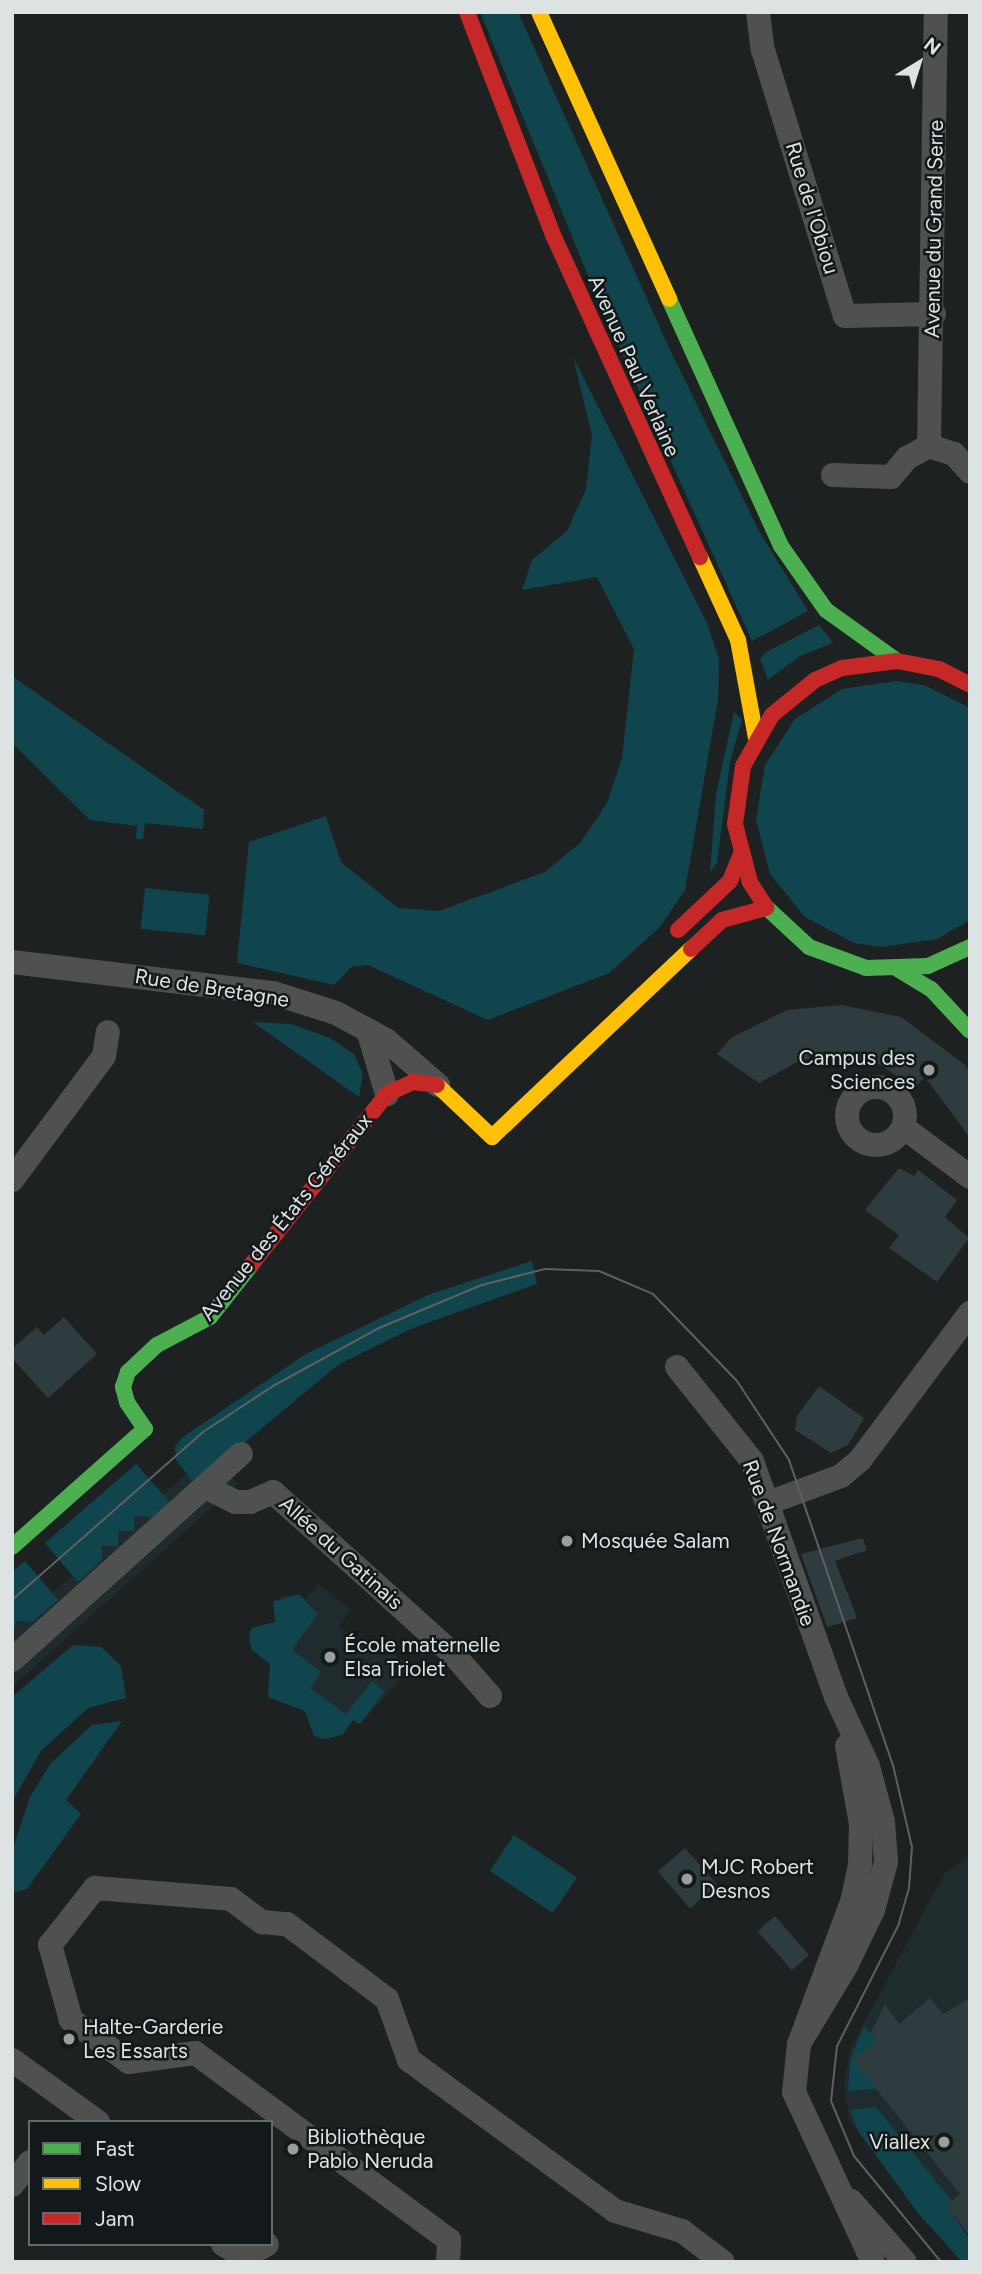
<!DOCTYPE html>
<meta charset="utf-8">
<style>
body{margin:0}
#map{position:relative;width:982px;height:2274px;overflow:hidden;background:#1e2122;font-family:Figtree,sans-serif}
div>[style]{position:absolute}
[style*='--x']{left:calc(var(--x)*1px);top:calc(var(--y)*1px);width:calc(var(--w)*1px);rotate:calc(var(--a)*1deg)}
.built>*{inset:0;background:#1f2b2d}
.green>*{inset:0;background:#11454e;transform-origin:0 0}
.building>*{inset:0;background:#2e3c40;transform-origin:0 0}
.street>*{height:24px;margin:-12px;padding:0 12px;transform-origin:12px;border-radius:12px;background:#4f5151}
.street>.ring{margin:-12px;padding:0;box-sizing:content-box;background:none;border:24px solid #4f5151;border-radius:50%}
.fast>*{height:16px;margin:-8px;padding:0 8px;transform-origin:8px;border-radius:8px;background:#4caf50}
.slow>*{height:16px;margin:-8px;padding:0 8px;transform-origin:8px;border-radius:8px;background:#ffc107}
.jam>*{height:16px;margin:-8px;padding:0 8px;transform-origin:8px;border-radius:8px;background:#c62828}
.tram>*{height:2px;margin:-1px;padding:0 1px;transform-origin:1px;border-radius:1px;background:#5f6161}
.dots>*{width:19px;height:19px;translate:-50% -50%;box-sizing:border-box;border:4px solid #13191a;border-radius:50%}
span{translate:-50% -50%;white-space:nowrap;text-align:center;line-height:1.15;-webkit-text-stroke:5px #13191a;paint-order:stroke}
.street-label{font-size:21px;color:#dde2e2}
.poi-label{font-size:21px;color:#dde2e2}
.right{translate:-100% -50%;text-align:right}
.left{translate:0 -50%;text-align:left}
.frame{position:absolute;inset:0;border:14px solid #dde2e2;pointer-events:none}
.legend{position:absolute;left:28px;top:2120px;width:245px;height:126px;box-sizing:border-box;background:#13191a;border:2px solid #64696a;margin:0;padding:9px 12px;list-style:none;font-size:21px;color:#dde2e2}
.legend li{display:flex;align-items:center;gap:14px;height:35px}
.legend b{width:35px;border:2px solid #64696a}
.north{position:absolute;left:884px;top:28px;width:70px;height:70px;-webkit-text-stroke:5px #13191a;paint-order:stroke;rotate:38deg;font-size:19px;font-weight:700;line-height:28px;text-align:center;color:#dde2e2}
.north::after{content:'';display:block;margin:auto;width:24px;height:32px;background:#dde2e2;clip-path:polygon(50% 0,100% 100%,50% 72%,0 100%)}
</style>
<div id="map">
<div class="built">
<i style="clip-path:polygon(210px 1453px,238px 1484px,12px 1687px,12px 1629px)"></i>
<i style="clip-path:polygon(318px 1584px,351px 1609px,339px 1627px,372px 1651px,378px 1643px,412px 1667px,360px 1724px,353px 1720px,343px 1734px,319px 1740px,305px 1711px,268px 1697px,270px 1664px,252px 1650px,248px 1634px,252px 1628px,275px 1622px,274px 1600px,288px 1595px,306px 1599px)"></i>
<i style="clip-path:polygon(970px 1854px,970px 2251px,849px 2121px,844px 2084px,850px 2049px,944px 1874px)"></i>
</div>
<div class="green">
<i style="clip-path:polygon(480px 12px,518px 12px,670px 350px,759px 531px,808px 611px,752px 641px,596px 295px)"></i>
<i style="clip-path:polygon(573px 357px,707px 623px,719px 659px,718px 700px,685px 890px,660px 927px,609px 973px,488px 1020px,368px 965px,351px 967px,334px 985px,237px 963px,249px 842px,326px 816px,341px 862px,398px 908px,439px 911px,545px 872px,580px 843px,607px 803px,622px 758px,634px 649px,597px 577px,522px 590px,532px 560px,567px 531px,586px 489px,592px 435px)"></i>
<i style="clip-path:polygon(819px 625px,833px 643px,800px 656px,768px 680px,760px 659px,766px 652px)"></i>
<i style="clip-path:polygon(12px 676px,204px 810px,203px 829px,145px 823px,143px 839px,136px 839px,137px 826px,90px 820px,12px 743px)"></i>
<i style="clip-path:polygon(896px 681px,924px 685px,970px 708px,970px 920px,937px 939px,882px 947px,854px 943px,805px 917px,770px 874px,756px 820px,765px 765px,795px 719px,842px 689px)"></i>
<i style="clip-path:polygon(734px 712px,742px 720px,730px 762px,717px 863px,710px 872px,716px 794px)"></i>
<i style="left:145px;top:888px;width:65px;height:41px;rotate:6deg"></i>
<i style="clip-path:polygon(253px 1022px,291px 1024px,330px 1038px,354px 1054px,363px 1074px,359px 1097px)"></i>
<i style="clip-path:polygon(532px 1261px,537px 1284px,413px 1328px,339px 1364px,195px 1484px,176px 1460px,175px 1446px,183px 1437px,304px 1355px,428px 1295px)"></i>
<i style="clip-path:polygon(136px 1464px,175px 1508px,164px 1517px,135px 1516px,134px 1531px,119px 1531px,118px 1546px,102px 1546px,102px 1560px,78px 1582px,45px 1543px)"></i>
<i style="clip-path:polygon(25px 1561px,58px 1600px,32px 1622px,17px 1621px,12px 1636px,12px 1572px)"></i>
<i style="clip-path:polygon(299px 1594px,318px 1614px,292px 1650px,321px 1672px,310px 1688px,346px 1714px,372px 1681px,385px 1691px,360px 1724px,353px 1720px,343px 1734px,327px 1739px,314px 1736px,305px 1711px,268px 1697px,270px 1664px,252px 1650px,249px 1640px,252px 1628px,275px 1622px,273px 1602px)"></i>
<i style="clip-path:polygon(73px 1645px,101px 1647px,121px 1666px,126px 1698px,88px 1708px,41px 1751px,12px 1802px,12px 1697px)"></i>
<i style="clip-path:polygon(122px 1721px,66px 1800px,81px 1814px,27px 1889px,12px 1893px,12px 1851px,30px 1797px,51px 1763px,92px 1725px)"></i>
<i style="left:514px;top:1835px;width:76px;height:43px;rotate:34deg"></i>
<i style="clip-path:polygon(864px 2026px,877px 2041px,877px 2089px,848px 2091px,850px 2060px)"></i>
<i style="clip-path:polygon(876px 2107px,952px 2201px,946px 2205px,970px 2240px,970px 2262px,962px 2262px,918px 2213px,858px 2131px,850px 2110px)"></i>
</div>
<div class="building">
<i style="clip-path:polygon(841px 1005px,901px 1017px,965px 1065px,970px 1072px,970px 1138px,925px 1077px,914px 1088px,879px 1064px,824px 1057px,801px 1060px,759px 1083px,717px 1054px,731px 1038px,787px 1010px)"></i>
<i style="clip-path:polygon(899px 1168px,914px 1176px,918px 1170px,957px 1200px,945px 1217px,969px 1238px,937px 1282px,889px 1248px,899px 1235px,865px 1210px)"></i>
<i style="clip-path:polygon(64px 1317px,97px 1354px,48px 1398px,12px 1358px,12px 1349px,37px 1327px,44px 1335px)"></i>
<i style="clip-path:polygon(819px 1386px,864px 1418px,848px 1445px,831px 1453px,795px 1430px,797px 1416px)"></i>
<i style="clip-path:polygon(863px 1538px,867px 1550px,835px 1561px,857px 1618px,827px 1627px,801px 1554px)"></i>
<i style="left:685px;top:1848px;width:49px;height:36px;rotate:49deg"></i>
<i style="left:775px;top:1916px;width:52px;height:23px;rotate:49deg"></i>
<i style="clip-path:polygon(930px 1998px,943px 2014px,970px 1998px,970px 2236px,946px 2205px,960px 2194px,853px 2060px,877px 2041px,871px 2033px,885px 2004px,899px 2024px)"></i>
</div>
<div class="street">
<i style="--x:758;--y:12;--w:38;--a:83"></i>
<i style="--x:763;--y:50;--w:278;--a:72.9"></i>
<i style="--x:845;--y:316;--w:89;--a:-1.3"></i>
<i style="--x:929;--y:446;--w:434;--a:-89.1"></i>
<i style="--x:833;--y:475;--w:58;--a:2"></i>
<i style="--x:891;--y:477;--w:25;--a:-50"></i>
<i style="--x:907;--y:458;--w:25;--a:-29"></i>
<i style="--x:929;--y:446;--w:26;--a:18"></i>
<i style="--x:954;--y:454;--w:24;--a:48"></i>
<i style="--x:12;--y:962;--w:263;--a:6.8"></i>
<i style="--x:273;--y:993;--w:66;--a:17.6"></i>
<i style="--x:336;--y:1013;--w:57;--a:28.4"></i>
<i style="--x:386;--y:1040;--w:69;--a:40.9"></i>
<i style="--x:368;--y:1030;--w:67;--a:73.5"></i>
<i class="ring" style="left:847px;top:1087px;width:34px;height:34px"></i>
<i style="--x:903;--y:1127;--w:84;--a:36.7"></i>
<i style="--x:12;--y:1180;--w:154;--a:-53.4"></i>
<i style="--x:104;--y:1056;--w:24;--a:-81"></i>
<i style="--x:677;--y:1367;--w:120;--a:51.4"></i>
<i style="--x:752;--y:1461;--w:251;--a:70.4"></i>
<i style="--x:836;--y:1697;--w:76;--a:65.1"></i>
<i style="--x:868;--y:1766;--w:58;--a:75"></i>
<i style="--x:883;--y:1822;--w:40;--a:85.7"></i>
<i style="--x:886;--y:1862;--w:50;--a:105.2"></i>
<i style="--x:873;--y:1910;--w:62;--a:115.7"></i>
<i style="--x:846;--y:1966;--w:91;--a:121.1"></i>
<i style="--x:205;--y:1487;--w:34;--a:26"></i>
<i style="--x:236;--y:1502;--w:14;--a:0"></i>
<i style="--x:250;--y:1502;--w:25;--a:-23"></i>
<i style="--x:273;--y:1492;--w:242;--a:42"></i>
<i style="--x:453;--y:1654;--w:56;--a:48.6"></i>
<i style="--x:768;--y:1503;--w:78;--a:-20.3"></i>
<i style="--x:841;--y:1476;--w:25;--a:-40"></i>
<i style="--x:860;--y:1460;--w:184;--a:-53.2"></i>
<i style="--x:12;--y:1660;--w:308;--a:-42"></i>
<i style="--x:847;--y:1746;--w:79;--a:79.8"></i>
<i style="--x:861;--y:1824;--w:41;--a:91.4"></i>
<i style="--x:860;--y:1865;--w:35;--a:102"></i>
<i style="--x:853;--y:1899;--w:155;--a:110.4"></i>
<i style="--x:799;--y:2044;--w:48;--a:95.9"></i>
<i style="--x:794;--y:2092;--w:187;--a:65.1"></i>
<i style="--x:12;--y:2060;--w:106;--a:35.8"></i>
<i style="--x:12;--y:2185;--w:29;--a:-52"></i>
<i style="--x:851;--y:2201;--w:81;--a:48.5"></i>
<i style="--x:223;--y:2244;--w:25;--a:32"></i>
<i style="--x:244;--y:2257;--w:26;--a:-29"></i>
<i style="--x:448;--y:2262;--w:22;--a:-87"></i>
<i style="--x:449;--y:2240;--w:315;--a:-143.6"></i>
<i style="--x:195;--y:2053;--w:67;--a:172.2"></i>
<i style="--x:129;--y:2062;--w:72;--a:-144.1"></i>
<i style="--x:71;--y:2020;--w:78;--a:-105.6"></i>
<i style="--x:50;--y:1945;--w:73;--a:-51.7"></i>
<i style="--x:95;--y:1888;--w:136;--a:4.6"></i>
<i style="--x:231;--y:1899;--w:39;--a:37"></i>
<i style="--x:262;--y:1922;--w:25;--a:5"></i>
<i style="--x:287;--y:1924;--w:125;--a:36.9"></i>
<i style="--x:387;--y:1999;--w:65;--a:70.2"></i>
<i style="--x:409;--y:2060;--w:255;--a:36.2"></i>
<i style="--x:615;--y:2211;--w:70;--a:16.6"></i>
<i style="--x:682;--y:2231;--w:51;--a:37.1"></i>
</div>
<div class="fast">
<i style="--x:669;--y:299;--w:271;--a:65.6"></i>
<i style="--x:781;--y:546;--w:78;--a:54.9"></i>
<i style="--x:826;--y:610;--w:87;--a:35.7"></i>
<i style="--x:766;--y:907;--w:59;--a:42.9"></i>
<i style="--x:809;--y:947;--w:61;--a:20.2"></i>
<i style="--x:866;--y:968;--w:62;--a:-1.8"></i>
<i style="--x:928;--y:966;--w:46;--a:-24.3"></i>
<i style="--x:899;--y:970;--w:37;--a:31"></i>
<i style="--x:931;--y:989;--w:57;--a:47.1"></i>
<i style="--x:12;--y:1547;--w:178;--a:-41.6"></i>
<i style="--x:145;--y:1429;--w:32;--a:-124"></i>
<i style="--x:127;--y:1402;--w:16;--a:-105"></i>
<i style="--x:123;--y:1387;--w:16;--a:-72"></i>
<i style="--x:128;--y:1372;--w:40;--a:-43"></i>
<i style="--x:157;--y:1345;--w:60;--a:-27.8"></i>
<i style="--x:210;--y:1317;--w:66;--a:-51.7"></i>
</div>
<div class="slow">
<i style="--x:539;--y:12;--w:315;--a:65.6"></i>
<i style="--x:700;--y:557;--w:91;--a:65.4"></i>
<i style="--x:738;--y:640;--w:100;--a:79.6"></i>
<i style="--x:437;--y:1085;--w:76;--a:43.4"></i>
<i style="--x:492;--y:1137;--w:274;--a:-43.4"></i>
</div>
<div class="jam">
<i style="--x:467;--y:12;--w:241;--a:68.9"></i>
<i style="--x:554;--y:237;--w:352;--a:65.5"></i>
<i style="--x:766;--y:907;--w:30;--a:-123"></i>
<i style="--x:750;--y:882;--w:60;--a:-104.5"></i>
<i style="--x:735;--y:824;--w:59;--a:-82.1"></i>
<i style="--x:743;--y:766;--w:59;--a:-60.4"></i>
<i style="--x:772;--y:715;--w:55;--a:-39.1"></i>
<i style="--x:815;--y:680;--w:30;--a:-24"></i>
<i style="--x:842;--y:668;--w:55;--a:-7.3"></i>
<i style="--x:897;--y:661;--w:43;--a:10.8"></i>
<i style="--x:939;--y:669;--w:35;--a:27"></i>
<i style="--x:678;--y:930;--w:71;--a:-43.3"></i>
<i style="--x:730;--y:881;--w:29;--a:-68"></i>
<i style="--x:691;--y:949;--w:42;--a:-43.1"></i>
<i style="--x:722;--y:920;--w:46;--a:-15.3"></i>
<i style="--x:251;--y:1265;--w:218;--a:-51.5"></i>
<i style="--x:387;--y:1094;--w:29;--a:-25"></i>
<i style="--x:413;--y:1082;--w:24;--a:7"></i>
</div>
<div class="tram">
<i style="--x:12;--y:1600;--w:254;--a:-41.3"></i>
<i style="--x:203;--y:1432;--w:84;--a:-33.3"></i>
<i style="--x:273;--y:1386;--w:121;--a:-28.7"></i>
<i style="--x:379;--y:1328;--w:112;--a:-22.7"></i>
<i style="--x:482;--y:1285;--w:65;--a:-14.3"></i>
<i style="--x:545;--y:1269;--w:54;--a:2.1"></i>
<i style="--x:599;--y:1271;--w:59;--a:23.1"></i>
<i style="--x:653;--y:1294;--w:121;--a:46"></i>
<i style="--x:737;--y:1381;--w:95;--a:56.6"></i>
<i style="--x:789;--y:1460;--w:322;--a:71.2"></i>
<i style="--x:893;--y:1765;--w:84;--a:77"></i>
<i style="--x:912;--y:1847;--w:41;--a:94.2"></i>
<i style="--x:909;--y:1888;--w:37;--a:106"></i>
<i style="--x:899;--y:1924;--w:137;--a:116.9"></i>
<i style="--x:837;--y:2046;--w:55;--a:96.2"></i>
<i style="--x:831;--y:2101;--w:60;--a:67.3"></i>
<i style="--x:854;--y:2156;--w:137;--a:50.6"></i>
</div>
<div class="dots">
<i style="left:929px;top:1070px;background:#9a9e9f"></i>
<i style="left:567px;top:1541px;background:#9a9e9f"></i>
<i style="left:330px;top:1657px;background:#9a9e9f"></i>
<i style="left:687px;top:1879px;background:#9a9e9f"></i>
<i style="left:69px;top:2039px;background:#9a9e9f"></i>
<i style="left:944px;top:2142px;background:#9a9e9f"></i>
<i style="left:293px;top:2149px;background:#9a9e9f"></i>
</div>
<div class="street-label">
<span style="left:812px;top:208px;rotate:73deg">Rue de l'Obiou</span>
<span style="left:934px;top:229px;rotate:-89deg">Avenue du Grand Serre</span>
<span style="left:634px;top:366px;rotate:66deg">Avenue Paul Verlaine</span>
<span style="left:212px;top:988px;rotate:9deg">Rue de Bretagne</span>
<span style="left:286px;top:1217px;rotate:-51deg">Avenue des États Généraux</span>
<span style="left:779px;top:1543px;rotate:70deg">Rue de Normandie</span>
<span style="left:341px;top:1553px;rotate:42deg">Allée du Gatinais</span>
</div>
<div class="poi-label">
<span class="right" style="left:915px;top:1070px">Campus des<br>Sciences</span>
<span class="left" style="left:581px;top:1541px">Mosquée Salam</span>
<span class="left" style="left:344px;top:1657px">École maternelle<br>Elsa Triolet</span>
<span class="left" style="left:701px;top:1879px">MJC Robert<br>Desnos</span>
<span class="left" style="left:83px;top:2039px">Halte-Garderie<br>Les Essarts</span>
<span class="left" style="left:307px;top:2149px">Bibliothèque<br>Pablo Neruda</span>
<span class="right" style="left:930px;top:2142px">Viallex</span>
</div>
<div class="frame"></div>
<ul class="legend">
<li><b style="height:9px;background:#4caf50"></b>Fast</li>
<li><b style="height:9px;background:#ffc107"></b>Slow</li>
<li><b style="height:9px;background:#c62828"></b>Jam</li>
</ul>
<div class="north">N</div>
</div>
